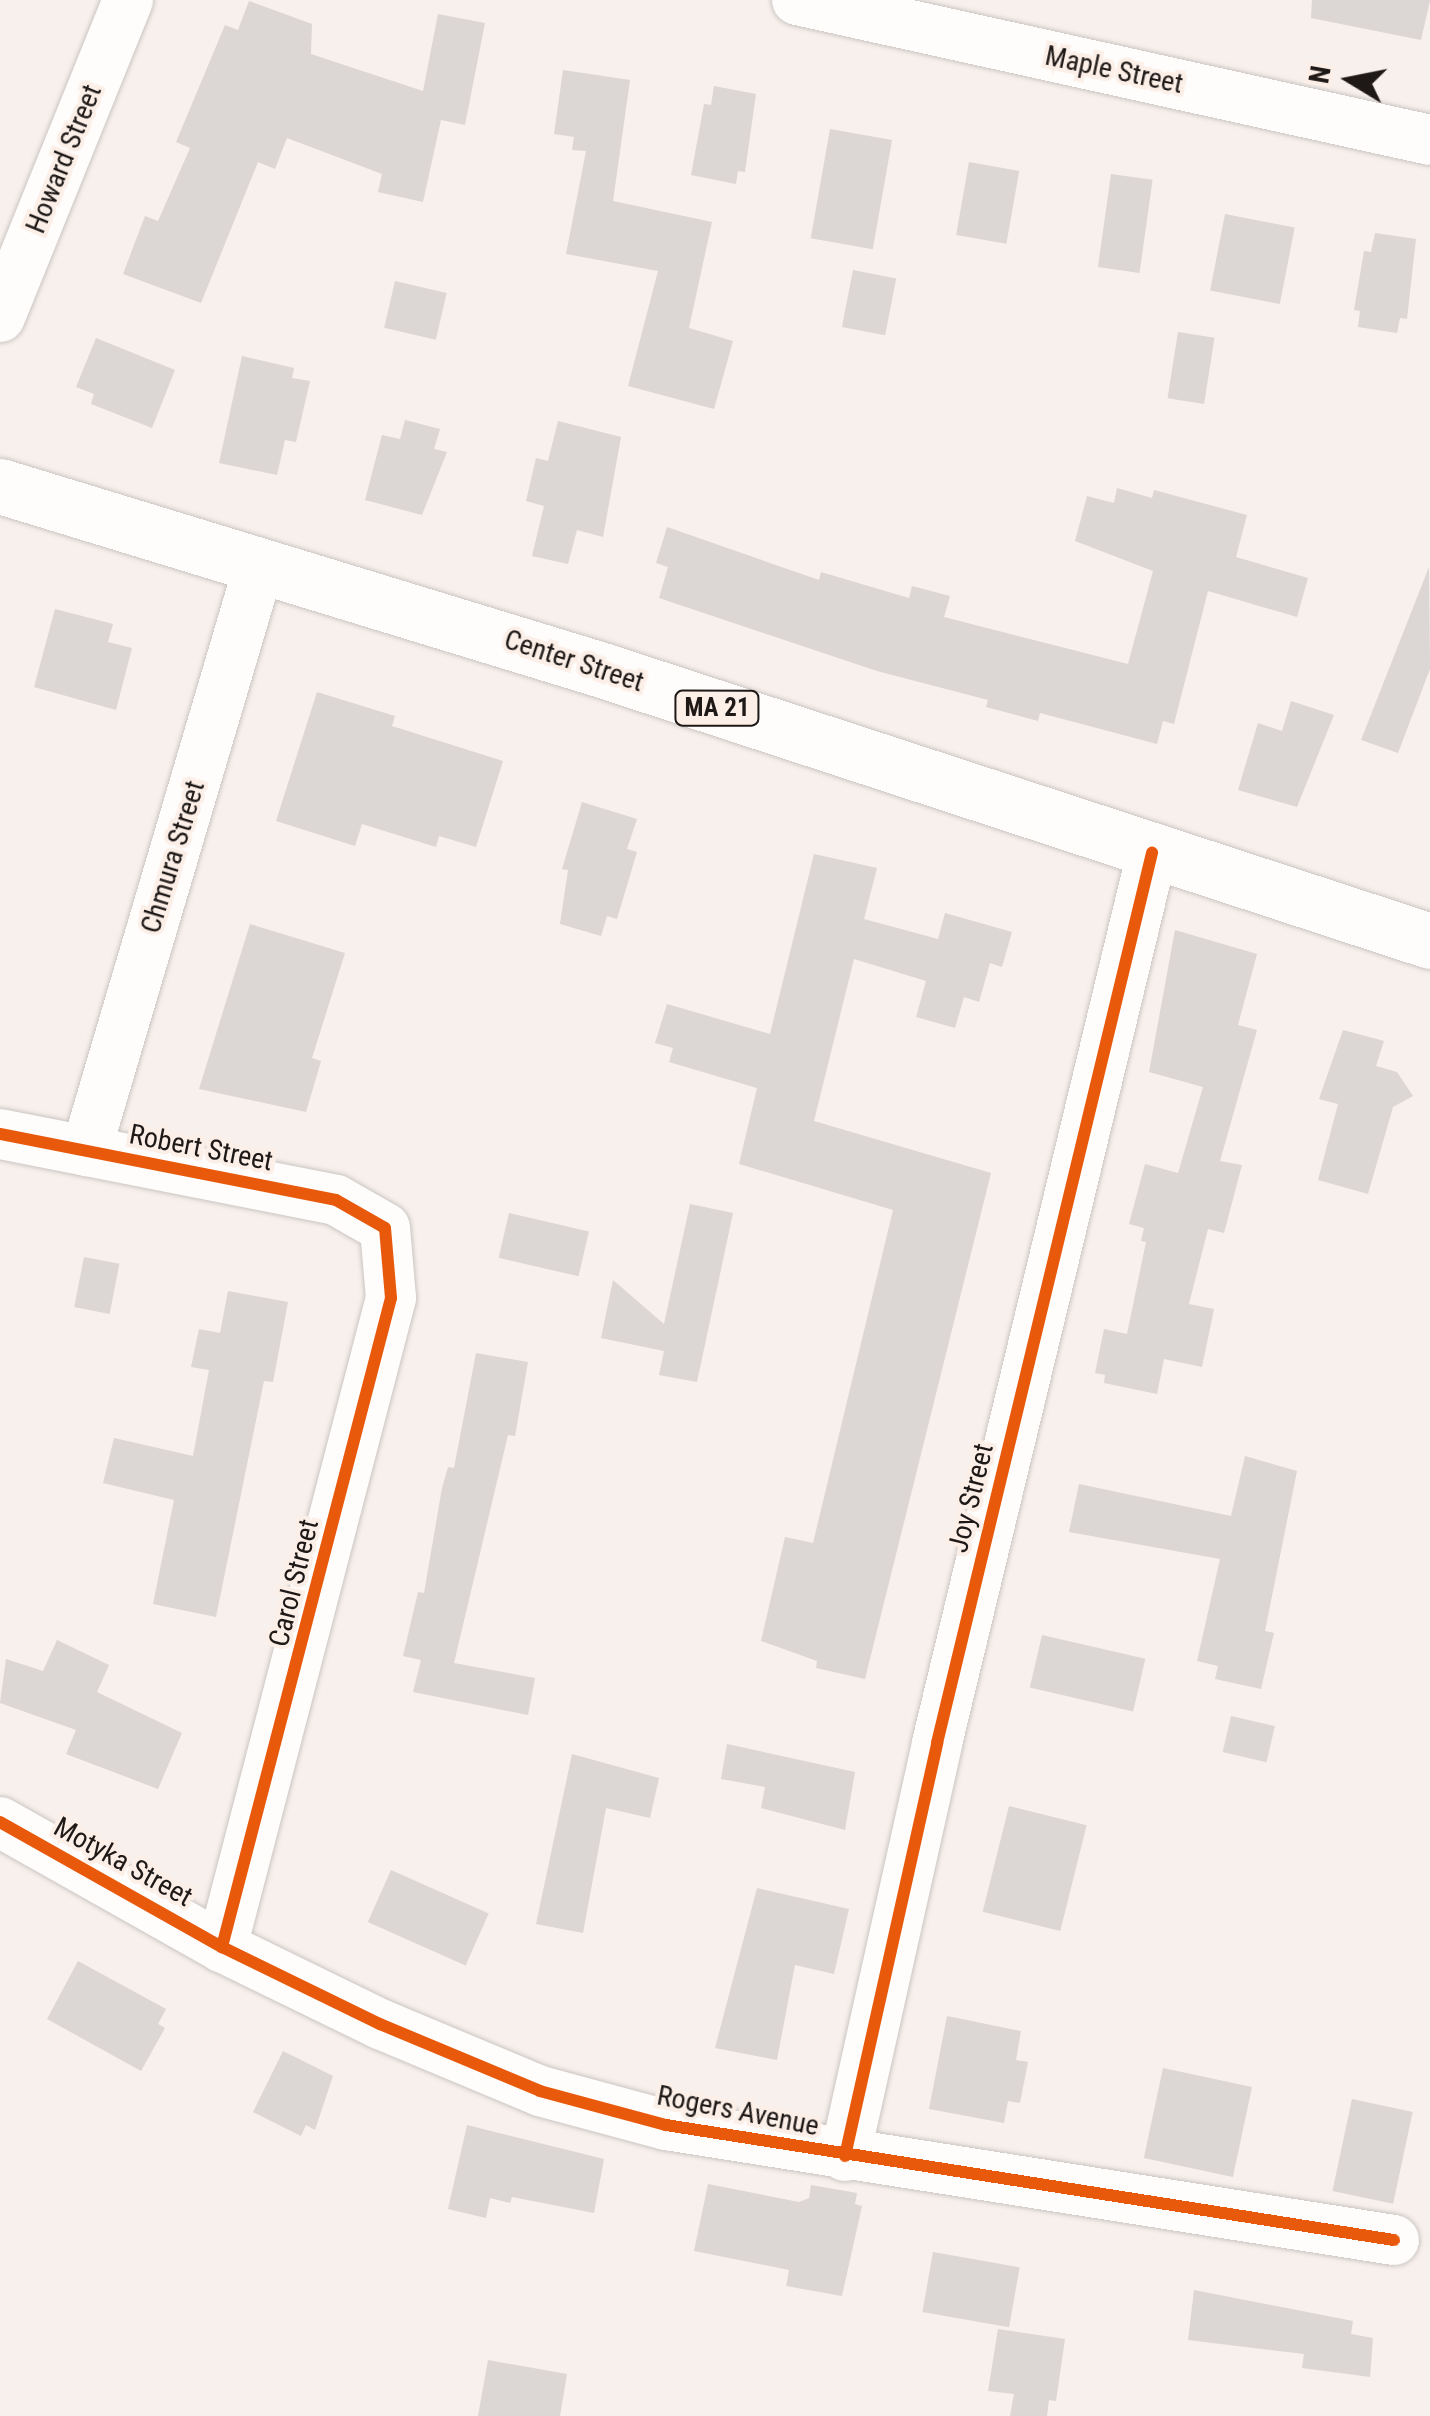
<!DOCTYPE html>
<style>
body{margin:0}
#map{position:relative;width:1430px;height:2416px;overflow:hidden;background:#f7f0ec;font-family:"Roboto Condensed",sans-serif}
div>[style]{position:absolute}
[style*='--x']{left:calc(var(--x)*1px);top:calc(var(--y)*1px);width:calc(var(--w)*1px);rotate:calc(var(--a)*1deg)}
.building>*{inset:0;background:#dcd6d4;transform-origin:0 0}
.roads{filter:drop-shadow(0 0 2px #cbc5c2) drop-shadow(0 0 2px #cbc5c2)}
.minor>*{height:50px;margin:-25px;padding:0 25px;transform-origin:25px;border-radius:25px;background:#fefdfc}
.primary>*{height:55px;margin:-27.5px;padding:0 27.5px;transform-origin:27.5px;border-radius:27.5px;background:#fefdfc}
.cycleway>*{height:12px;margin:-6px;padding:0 6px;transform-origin:6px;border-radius:6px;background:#e8590c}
span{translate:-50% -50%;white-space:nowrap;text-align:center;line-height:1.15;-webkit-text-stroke:8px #fcefe8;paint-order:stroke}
.shield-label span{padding:2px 8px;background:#fcefe8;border:2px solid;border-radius:8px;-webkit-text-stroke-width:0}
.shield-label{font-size:25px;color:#1e1917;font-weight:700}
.street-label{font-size:28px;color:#1e1917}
.north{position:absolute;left:1300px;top:30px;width:100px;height:100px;-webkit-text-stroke:8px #fcefe8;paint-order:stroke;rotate:280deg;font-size:28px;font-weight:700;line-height:40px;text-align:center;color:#1e1917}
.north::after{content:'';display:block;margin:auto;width:35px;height:45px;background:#1e1917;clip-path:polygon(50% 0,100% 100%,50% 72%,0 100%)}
</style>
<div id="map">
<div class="building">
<i style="clip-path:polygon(1312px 0,1430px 0,1430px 1px,1421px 40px,1311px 18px)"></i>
<i style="clip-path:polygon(249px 1px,312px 24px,311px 54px,423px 91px,438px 14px,485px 23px,465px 125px,441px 120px,423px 202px,378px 192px,382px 174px,287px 138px,275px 169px,258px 162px,201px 303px,123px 274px,145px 216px,158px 221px,190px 148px,176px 142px,225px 25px,238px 30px)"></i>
<i style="clip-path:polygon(563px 70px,630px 80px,613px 201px,712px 222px,689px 328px,733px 341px,714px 409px,628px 386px,658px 271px,566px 254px,586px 151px,572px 150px,574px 137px,554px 134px)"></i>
<i style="clip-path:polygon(714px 86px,756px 94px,745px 172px,738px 171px,736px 184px,691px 175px,704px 104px,711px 105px)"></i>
<i style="left:830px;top:129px;width:63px;height:111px;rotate:10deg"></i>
<i style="left:969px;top:162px;width:51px;height:74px;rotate:10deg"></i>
<i style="left:1111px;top:174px;width:42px;height:94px;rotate:8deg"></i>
<i style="left:1225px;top:214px;width:71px;height:78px;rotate:11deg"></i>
<i style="clip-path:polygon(1375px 233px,1416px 239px,1407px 319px,1400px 318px,1397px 333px,1358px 327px,1360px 311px,1354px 310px,1364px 251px,1371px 252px)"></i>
<i style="left:853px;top:270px;width:44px;height:58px;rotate:11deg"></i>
<i style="left:395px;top:281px;width:53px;height:48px;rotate:13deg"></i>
<i style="left:1178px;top:332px;width:37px;height:67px;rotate:9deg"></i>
<i style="clip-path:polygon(96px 338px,175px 370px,152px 428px,91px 404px,94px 394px,76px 387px)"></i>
<i style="clip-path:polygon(242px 356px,294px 368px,292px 378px,310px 381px,296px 442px,285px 440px,277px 475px,219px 463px)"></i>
<i style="clip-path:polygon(405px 420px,440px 429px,434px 449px,447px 452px,422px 515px,365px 500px,382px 435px,400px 439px)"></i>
<i style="clip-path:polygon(558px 421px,621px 437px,603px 537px,577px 530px,568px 564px,532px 556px,544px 506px,526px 501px,536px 458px,548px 461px)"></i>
<i style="clip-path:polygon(1117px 488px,1152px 498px,1154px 490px,1247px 515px,1236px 557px,1308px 578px,1297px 617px,1208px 591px,1174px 724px,1163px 721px,1157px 744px,1040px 713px,1038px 721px,986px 707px,988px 700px,877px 671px,659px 598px,668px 567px,656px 563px,667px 527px,819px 580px,821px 572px,909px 598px,912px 586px,950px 596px,944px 617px,1128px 664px,1153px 571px,1075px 541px,1087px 496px,1114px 503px)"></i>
<i style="clip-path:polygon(1429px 567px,1430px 669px,1398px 753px,1361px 740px)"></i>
<i style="clip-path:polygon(55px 609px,113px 624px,108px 642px,132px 648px,116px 710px,34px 687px)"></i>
<i style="clip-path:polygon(317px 692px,395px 716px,392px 726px,503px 761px,476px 847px,439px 836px,436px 847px,362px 824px,355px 846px,276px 821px)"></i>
<i style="clip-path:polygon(1291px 701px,1334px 715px,1297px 807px,1238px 790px,1258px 723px,1282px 731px)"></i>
<i style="clip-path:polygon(582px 802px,637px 819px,627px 849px,637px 852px,617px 919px,607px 916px,601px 936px,560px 924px,568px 870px,562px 869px)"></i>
<i style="clip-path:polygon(814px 854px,877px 868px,864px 919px,938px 939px,945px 913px,1012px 932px,1002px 967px,990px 963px,979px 1002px,964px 997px,955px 1028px,916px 1017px,926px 981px,854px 959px,814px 1121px,991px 1173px,865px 1679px,816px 1668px,817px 1661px,761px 1641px,785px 1537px,813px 1543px,893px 1210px,739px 1164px,757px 1088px,669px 1062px,673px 1048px,655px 1043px,667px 1004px,770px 1034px)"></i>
<i style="clip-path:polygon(250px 924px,345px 953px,312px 1058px,321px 1061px,306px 1112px,199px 1089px)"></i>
<i style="clip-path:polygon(1175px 930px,1257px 954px,1238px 1025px,1257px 1030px,1220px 1161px,1242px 1165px,1224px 1233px,1208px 1229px,1189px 1304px,1214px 1309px,1202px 1367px,1164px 1359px,1157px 1394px,1104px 1383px,1105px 1375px,1095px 1373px,1104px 1329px,1127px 1334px,1146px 1242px,1141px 1241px,1144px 1228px,1129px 1224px,1145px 1164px,1178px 1173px,1203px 1087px,1149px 1072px)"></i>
<i style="clip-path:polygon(1343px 1030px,1384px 1041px,1376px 1066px,1397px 1072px,1413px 1096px,1393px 1107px,1368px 1194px,1318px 1180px,1338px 1104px,1319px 1099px)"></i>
<i style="clip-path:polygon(690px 1204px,733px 1213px,697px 1382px,659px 1375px,664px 1351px,601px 1338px,613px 1280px,664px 1324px)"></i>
<i style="left:509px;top:1213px;width:82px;height:46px;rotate:13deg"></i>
<i style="left:84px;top:1257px;width:36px;height:51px;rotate:11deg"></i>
<i style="clip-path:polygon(228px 1291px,288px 1302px,273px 1382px,264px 1381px,216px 1617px,153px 1604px,174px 1500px,103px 1483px,114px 1438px,193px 1456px,209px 1370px,191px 1367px,199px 1329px,220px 1333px)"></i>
<i style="clip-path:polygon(476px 1353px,528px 1362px,515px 1436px,508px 1435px,454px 1663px,535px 1678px,528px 1715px,413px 1692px,421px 1660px,403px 1656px,418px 1592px,424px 1593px,442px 1488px,448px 1467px,454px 1468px)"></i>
<i style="clip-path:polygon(1245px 1456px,1297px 1471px,1265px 1631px,1274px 1633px,1261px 1689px,1215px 1679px,1218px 1666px,1197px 1661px,1220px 1559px,1069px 1532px,1079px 1484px,1231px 1516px)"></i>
<i style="left:1042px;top:1635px;width:106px;height:54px;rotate:13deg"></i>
<i style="clip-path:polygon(57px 1640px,109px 1665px,97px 1692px,182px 1733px,158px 1789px,66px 1754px,76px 1730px,0 1703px,6px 1659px,43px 1671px)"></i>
<i style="left:1231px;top:1716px;width:45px;height:37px;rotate:13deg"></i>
<i style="clip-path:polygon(727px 1744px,855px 1772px,845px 1830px,761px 1808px,765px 1787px,721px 1779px)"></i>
<i style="clip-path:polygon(572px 1754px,659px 1778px,650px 1818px,606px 1808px,583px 1933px,536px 1924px)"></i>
<i style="left:1009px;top:1806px;width:80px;height:109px;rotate:14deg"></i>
<i style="left:391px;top:1870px;width:107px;height:57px;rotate:24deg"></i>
<i style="clip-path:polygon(757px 1888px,849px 1909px,834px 1974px,795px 1965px,777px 2060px,715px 2048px)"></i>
<i style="clip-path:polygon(78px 1961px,166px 2009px,158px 2024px,165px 2028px,141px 2071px,47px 2019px)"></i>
<i style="clip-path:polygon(947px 2016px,1021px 2031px,1016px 2060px,1028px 2062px,1020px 2103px,1008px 2101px,1004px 2123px,929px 2109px)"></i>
<i style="clip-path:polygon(283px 2051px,333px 2076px,315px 2130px,306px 2125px,301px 2136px,253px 2112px)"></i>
<i style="left:1163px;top:2068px;width:91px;height:92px;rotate:12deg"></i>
<i style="left:1352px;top:2099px;width:62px;height:94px;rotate:12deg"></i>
<i style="clip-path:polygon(467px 2125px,604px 2159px,594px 2213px,512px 2197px,510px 2203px,490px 2198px,486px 2218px,448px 2209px)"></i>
<i style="clip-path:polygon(708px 2184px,799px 2202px,809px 2198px,811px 2185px,857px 2193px,855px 2204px,862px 2206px,842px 2296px,786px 2286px,789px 2270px,694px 2251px)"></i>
<i style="left:933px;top:2252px;width:88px;height:61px;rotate:10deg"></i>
<i style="clip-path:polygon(1194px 2290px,1353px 2321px,1351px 2334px,1373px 2338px,1370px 2377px,1302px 2368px,1304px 2354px,1188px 2340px)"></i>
<i style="clip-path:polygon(998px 2329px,1065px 2339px,1056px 2401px,1049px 2400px,1047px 2416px,1010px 2416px,1014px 2394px,988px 2391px)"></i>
<i style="clip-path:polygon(488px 2360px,567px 2374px,560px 2416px,478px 2416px)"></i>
</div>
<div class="roads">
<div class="minor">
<i style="--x:797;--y:0;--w:648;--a:12.47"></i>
<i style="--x:0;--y:317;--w:342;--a:-68"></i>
<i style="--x:0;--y:1134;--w:342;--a:11.1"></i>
<i style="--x:336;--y:1200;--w:56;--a:29.7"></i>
<i style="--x:385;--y:1228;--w:70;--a:85.1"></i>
<i style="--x:391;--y:1298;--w:671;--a:104.6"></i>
<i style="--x:86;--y:1151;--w:613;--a:-73.52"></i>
<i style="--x:0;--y:1822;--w:255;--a:29.4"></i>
<i style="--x:222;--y:1947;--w:176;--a:26"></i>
<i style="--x:380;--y:2024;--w:173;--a:22.7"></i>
<i style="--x:540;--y:2091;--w:131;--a:15.1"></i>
<i style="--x:666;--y:2125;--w:737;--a:8.98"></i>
<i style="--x:845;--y:2156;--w:423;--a:-77.4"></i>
<i style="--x:937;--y:1743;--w:916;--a:-76.42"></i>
</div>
<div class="primary">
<i style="--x:0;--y:486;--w:626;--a:16.99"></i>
<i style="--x:599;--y:669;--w:874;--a:18.12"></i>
</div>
</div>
<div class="cycleway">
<i style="--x:0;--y:1134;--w:342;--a:11.1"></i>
<i style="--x:336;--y:1200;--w:56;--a:29.7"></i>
<i style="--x:385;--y:1228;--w:70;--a:85.1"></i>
<i style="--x:391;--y:1298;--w:671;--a:104.6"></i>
<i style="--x:0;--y:1822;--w:255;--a:29.4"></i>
<i style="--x:222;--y:1947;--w:176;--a:26"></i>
<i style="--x:380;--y:2024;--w:173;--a:22.7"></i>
<i style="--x:540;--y:2091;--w:131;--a:15.1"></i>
<i style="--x:666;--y:2125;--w:737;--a:8.98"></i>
<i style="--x:845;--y:2156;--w:423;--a:-77.4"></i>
<i style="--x:937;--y:1743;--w:916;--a:-76.42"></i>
</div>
<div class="shield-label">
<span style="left:717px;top:708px">MA 21</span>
</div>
<div class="street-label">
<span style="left:1114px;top:70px;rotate:12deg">Maple Street</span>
<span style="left:64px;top:159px;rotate:-68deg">Howard Street</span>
<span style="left:574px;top:661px;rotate:18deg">Center Street</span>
<span style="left:173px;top:857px;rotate:-73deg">Chmura Street</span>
<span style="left:201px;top:1148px;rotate:11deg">Robert Street</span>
<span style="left:971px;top:1498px;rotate:-76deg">Joy Street</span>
<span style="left:294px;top:1583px;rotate:-76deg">Carol Street</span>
<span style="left:123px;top:1862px;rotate:29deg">Motyka Street</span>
<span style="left:738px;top:2111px;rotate:11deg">Rogers Avenue</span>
</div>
<div class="north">N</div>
</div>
